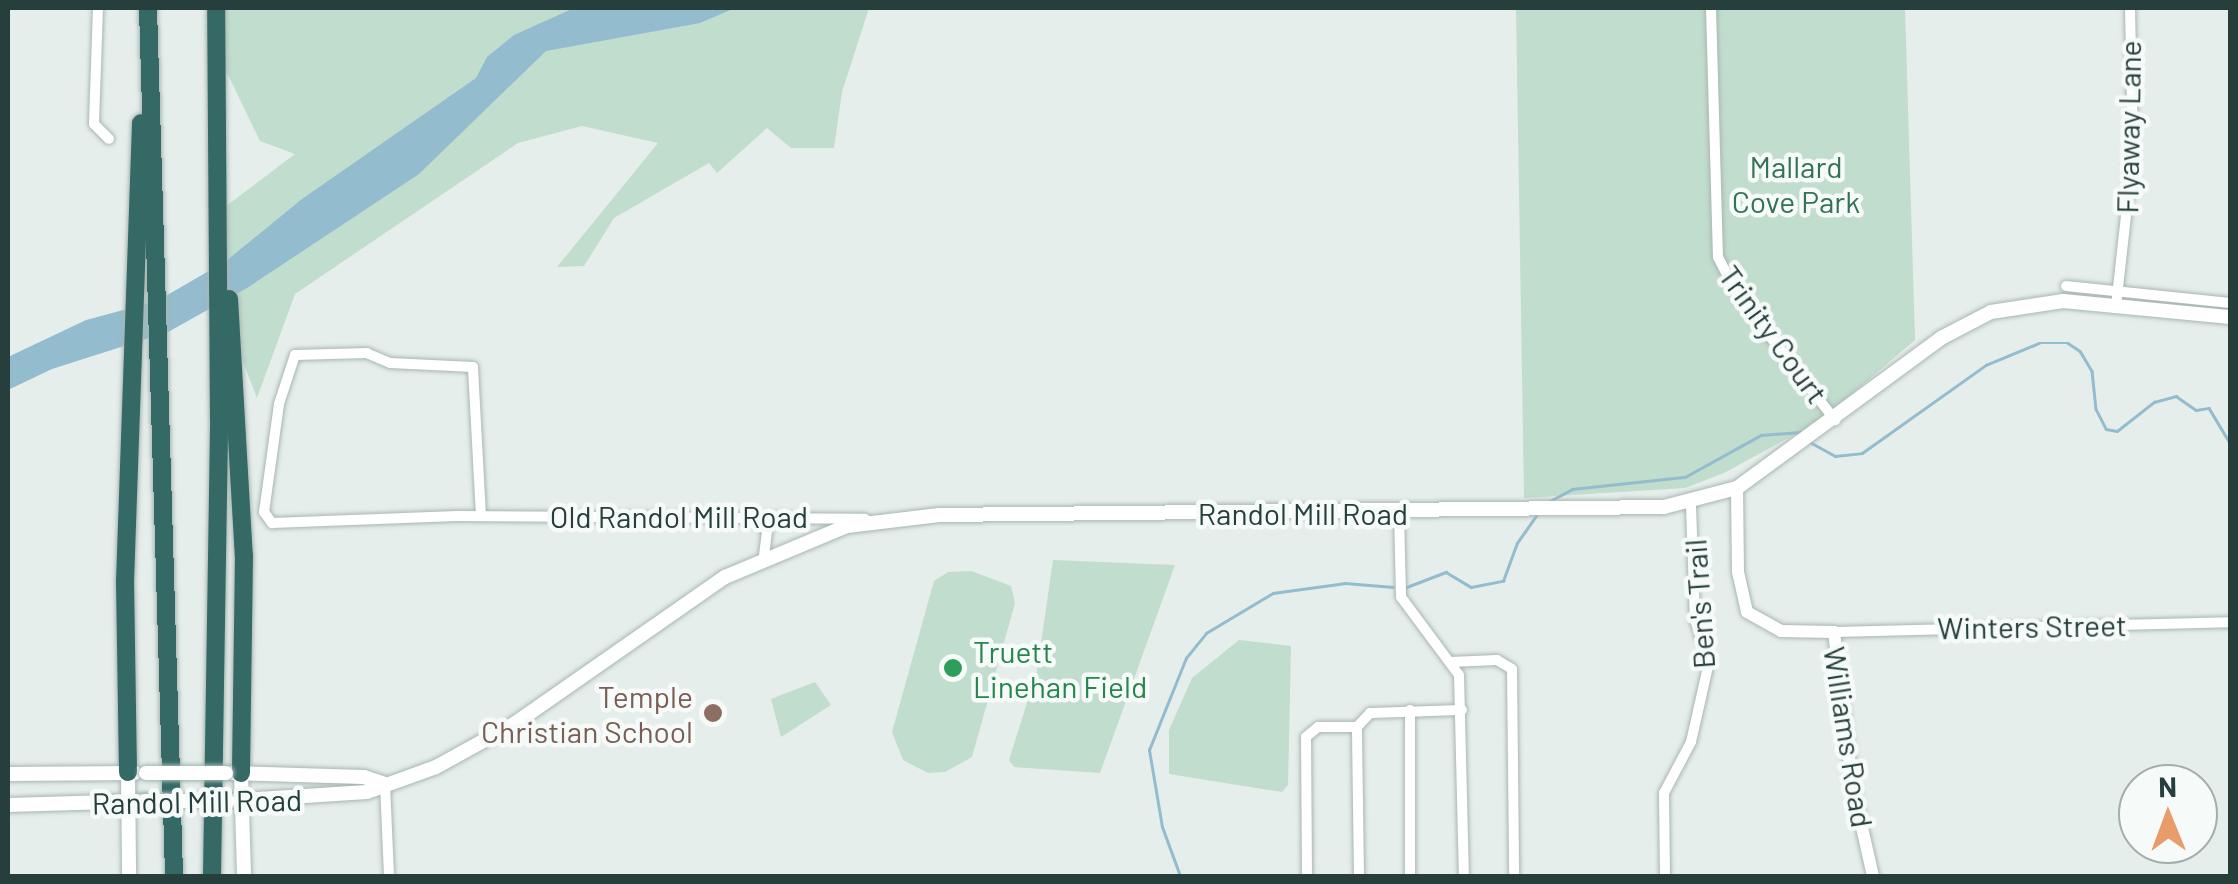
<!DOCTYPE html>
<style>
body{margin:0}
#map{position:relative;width:2238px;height:884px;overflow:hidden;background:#e6eeeb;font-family:Barlow,sans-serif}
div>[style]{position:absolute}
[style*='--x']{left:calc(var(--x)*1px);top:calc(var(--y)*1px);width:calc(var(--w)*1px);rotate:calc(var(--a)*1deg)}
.green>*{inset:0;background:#c1ddcd}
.water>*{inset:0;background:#93bcce}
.stream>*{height:2.5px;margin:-1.25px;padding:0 1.25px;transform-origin:1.25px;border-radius:1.25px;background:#93bcce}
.roads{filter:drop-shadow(0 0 2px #a9b6b3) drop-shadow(0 0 2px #a9b6b3)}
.minor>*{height:10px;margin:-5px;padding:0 5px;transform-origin:5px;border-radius:5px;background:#fff}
.tertiary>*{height:12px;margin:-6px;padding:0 6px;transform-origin:6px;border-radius:6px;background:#fff}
.secondary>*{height:14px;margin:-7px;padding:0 7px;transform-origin:7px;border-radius:7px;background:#fff}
.motorway>*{height:18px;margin:-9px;padding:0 9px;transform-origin:9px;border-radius:9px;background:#346966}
.bridges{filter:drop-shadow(0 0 2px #a2b6b2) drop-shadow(0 0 2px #a2b6b2)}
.secondary-bridge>*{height:14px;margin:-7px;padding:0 7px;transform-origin:7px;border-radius:7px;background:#fff}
.dots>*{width:28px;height:28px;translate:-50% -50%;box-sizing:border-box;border:5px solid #f6faf9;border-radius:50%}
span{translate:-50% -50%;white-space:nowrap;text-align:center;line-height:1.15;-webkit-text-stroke:9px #f6faf9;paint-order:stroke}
.street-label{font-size:30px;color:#263f3c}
.park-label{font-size:30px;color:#337355}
.leisure-label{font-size:30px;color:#27864d}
.left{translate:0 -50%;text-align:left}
.education-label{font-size:30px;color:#785e54}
.right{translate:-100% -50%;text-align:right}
.frame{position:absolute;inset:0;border:10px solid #263f3c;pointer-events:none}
.north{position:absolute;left:2118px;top:764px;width:100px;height:100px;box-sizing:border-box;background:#f6faf9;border:2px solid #a3afad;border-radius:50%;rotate:359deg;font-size:28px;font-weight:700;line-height:40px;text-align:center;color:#263f3c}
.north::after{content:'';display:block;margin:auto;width:35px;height:45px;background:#e79c6a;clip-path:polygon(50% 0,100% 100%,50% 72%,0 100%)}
</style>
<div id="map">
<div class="green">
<i style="clip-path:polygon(215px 8px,869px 8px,842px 92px,834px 148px,791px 148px,767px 128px,717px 173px,709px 163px,614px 218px,584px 266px,557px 267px,658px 143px,582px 126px,518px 143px,295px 294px,257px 398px,235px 341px,213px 216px,295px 154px,260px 141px,216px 50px)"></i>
<i style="clip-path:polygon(1516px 8px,1905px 8px,1915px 340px,1821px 420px,1724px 473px,1685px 488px,1524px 498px)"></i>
<i style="clip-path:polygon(1053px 560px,1175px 565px,1100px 773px,1014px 767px,1009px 760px,1037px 671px)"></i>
<i style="clip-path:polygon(971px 571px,1011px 586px,1015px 603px,972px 757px,945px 772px,928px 773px,903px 760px,892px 732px,934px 581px,948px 572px)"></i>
<i style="clip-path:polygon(1239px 640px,1291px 646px,1288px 785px,1282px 792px,1169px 774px,1169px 730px,1192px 678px)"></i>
<i style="clip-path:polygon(815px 682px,831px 705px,781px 737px,771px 699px)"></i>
</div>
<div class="water">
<i style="clip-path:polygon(574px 8px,735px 8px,700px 23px,546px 51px,419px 174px,247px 288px,168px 332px,52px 369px,8px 390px,8px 357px,86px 320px,157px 301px,226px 261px,302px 199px,476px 78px,487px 57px,514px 35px)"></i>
</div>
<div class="stream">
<i style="--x:1810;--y:442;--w:29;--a:29"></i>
<i style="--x:1835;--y:456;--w:27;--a:-6"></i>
<i style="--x:1862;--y:453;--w:152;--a:-35.4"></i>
<i style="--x:1986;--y:365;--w:57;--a:-22.5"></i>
<i style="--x:2039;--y:343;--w:29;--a:0"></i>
<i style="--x:2068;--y:343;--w:14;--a:34"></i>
<i style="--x:2080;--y:351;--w:23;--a:59"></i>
<i style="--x:2092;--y:371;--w:38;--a:84"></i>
<i style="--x:2096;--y:409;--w:22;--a:63"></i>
<i style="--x:2106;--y:429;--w:11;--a:10"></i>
<i style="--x:2117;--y:431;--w:47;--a:-38.1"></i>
<i style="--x:2154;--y:402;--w:23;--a:-15"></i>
<i style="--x:2176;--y:396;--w:24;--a:35"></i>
<i style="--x:2196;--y:410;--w:13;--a:-9"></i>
<i style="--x:2209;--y:408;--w:41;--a:59"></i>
<i style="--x:1548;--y:502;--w:27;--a:-28"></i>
<i style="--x:1572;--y:489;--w:114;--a:-6.1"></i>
<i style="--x:1685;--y:477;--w:87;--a:-28.9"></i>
<i style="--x:1761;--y:435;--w:40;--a:-4.3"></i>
<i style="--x:1404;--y:588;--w:45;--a:-20.9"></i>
<i style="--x:1446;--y:572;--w:29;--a:31"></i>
<i style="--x:1471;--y:587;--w:33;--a:-11"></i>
<i style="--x:1503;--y:581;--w:40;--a:-69.8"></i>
<i style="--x:1517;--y:543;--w:33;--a:-55"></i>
<i style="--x:1180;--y:876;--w:52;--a:-110.2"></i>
<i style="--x:1162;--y:827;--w:78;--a:-99.6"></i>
<i style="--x:1149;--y:750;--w:99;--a:-68.1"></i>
<i style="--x:1186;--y:658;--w:32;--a:-51"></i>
<i style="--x:1206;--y:633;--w:78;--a:-30.8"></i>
<i style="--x:1273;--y:593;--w:73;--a:-7.9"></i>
<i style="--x:1345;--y:583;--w:48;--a:4.8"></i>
</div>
<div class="roads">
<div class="minor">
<i style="--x:98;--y:8;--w:116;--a:92"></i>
<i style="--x:94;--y:124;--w:21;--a:45"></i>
<i style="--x:1711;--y:8;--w:249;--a:88.4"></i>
<i style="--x:1718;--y:257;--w:42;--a:62.8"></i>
<i style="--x:1737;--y:294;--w:160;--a:52.1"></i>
<i style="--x:2066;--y:286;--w:165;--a:5.9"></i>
<i style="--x:2116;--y:306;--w:155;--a:-83.7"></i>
<i style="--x:2133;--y:152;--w:144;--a:-91.2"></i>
<i style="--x:1399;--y:513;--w:84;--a:88.6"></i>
<i style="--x:1401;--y:597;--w:97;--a:53.4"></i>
<i style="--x:1459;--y:675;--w:201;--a:88.6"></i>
<i style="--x:481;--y:516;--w:149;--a:-93.1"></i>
<i style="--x:473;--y:367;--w:83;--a:-177.2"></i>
<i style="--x:390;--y:363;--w:25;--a:-157"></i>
<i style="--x:367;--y:353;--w:72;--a:178.4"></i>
<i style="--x:295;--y:355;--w:52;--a:108.1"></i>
<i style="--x:279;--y:404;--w:109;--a:97.9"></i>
<i style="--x:264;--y:512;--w:14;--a:54"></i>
<i style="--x:272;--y:523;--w:185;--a:-2.2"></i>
<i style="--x:457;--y:516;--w:408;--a:0.4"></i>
<i style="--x:752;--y:516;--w:21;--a:45"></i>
<i style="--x:767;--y:531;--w:26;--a:97"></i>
<i style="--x:1834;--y:632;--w:396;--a:-1.4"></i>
<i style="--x:1450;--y:662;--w:47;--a:-2.4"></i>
<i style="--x:1497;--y:660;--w:17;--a:31"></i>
<i style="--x:1512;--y:669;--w:207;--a:89.4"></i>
<i style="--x:1410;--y:710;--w:166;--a:90"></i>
<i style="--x:385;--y:784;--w:92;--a:87.5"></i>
<i style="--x:1307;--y:876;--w:139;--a:-90.4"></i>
<i style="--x:1306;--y:737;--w:16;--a:-40"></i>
<i style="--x:1318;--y:727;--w:39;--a:0"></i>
<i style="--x:1359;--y:876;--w:149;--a:-90.8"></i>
<i style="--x:1357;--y:727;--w:19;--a:-47"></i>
<i style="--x:1370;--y:713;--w:92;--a:-1.9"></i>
<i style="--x:1665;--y:876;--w:83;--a:-90.7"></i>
<i style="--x:1664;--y:793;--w:58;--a:-62.1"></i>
<i style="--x:1691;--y:742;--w:82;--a:-77.3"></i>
<i style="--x:1709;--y:662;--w:44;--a:-108.4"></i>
<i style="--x:1695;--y:620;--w:117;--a:-92"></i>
</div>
<div class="tertiary">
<i style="--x:1737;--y:488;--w:84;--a:89.3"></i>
<i style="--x:1738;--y:572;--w:41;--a:77.3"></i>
<i style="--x:1747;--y:612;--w:39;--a:29"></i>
<i style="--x:1781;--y:631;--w:53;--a:1.1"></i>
<i style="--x:1834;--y:632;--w:157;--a:83.1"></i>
<i style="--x:1853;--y:788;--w:90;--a:77.2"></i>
</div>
<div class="secondary">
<i style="--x:128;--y:772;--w:104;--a:89.4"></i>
<i style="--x:232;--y:773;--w:132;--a:1.7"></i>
<i style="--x:364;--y:777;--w:22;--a:18"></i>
<i style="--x:241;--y:773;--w:103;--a:88.3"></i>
<i style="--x:8;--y:774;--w:127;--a:-0.5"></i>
<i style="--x:228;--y:801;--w:139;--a:-3.7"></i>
<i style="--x:367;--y:792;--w:73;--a:-19.9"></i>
<i style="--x:436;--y:767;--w:89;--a:-28.9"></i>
<i style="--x:514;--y:724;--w:257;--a:-34.9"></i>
<i style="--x:725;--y:577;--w:132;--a:-22.7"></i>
<i style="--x:847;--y:526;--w:93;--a:-6.8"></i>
<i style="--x:939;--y:515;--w:725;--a:-0.63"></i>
<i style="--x:1664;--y:507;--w:75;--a:-14.6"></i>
<i style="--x:1737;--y:488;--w:253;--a:-36.3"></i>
<i style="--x:1941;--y:338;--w:56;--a:-27.5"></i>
<i style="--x:1991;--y:312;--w:73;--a:-8.7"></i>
<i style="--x:2063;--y:301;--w:168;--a:5.5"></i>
<i style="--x:8;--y:805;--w:137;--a:-1.7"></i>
</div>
<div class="motorway">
<i style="--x:148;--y:8;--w:868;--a:88.28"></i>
<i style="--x:229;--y:299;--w:257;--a:86.7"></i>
<i style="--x:244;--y:556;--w:217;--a:90.8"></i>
<i style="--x:128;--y:772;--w:190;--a:-90.9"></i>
<i style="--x:125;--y:582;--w:459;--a:-88"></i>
<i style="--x:212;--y:876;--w:458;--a:-89.1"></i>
<i style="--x:219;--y:418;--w:410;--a:-90.4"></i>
</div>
</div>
<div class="bridges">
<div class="secondary-bridge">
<i style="--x:146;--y:773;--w:80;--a:0"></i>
<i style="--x:145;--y:801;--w:83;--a:0"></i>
</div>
</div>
<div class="dots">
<i style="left:953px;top:668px;background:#2e9e5b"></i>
<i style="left:713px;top:713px;background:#8d6e63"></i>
</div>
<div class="street-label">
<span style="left:2128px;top:127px;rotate:-89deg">Flyaway Lane</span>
<span style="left:1774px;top:334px;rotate:54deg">Trinity Court</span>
<span style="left:1303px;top:513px">Randol Mill Road</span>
<span style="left:679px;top:516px">Old Randol Mill Road</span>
<span style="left:1699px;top:604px;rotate:-94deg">Ben's Trail</span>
<span style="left:2032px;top:626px;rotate:-1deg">Winters Street</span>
<span style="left:1849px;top:737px;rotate:81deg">Williams Road</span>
<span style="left:197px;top:801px;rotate:-1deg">Randol Mill Road</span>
</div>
<div class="park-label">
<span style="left:1796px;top:183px">Mallard<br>Cove Park</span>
</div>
<div class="leisure-label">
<span class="left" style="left:973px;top:668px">Truett<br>Linehan Field</span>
</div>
<div class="education-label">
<span class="right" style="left:693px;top:713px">Temple<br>Christian School</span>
</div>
<div class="frame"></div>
<div class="north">N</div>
</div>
